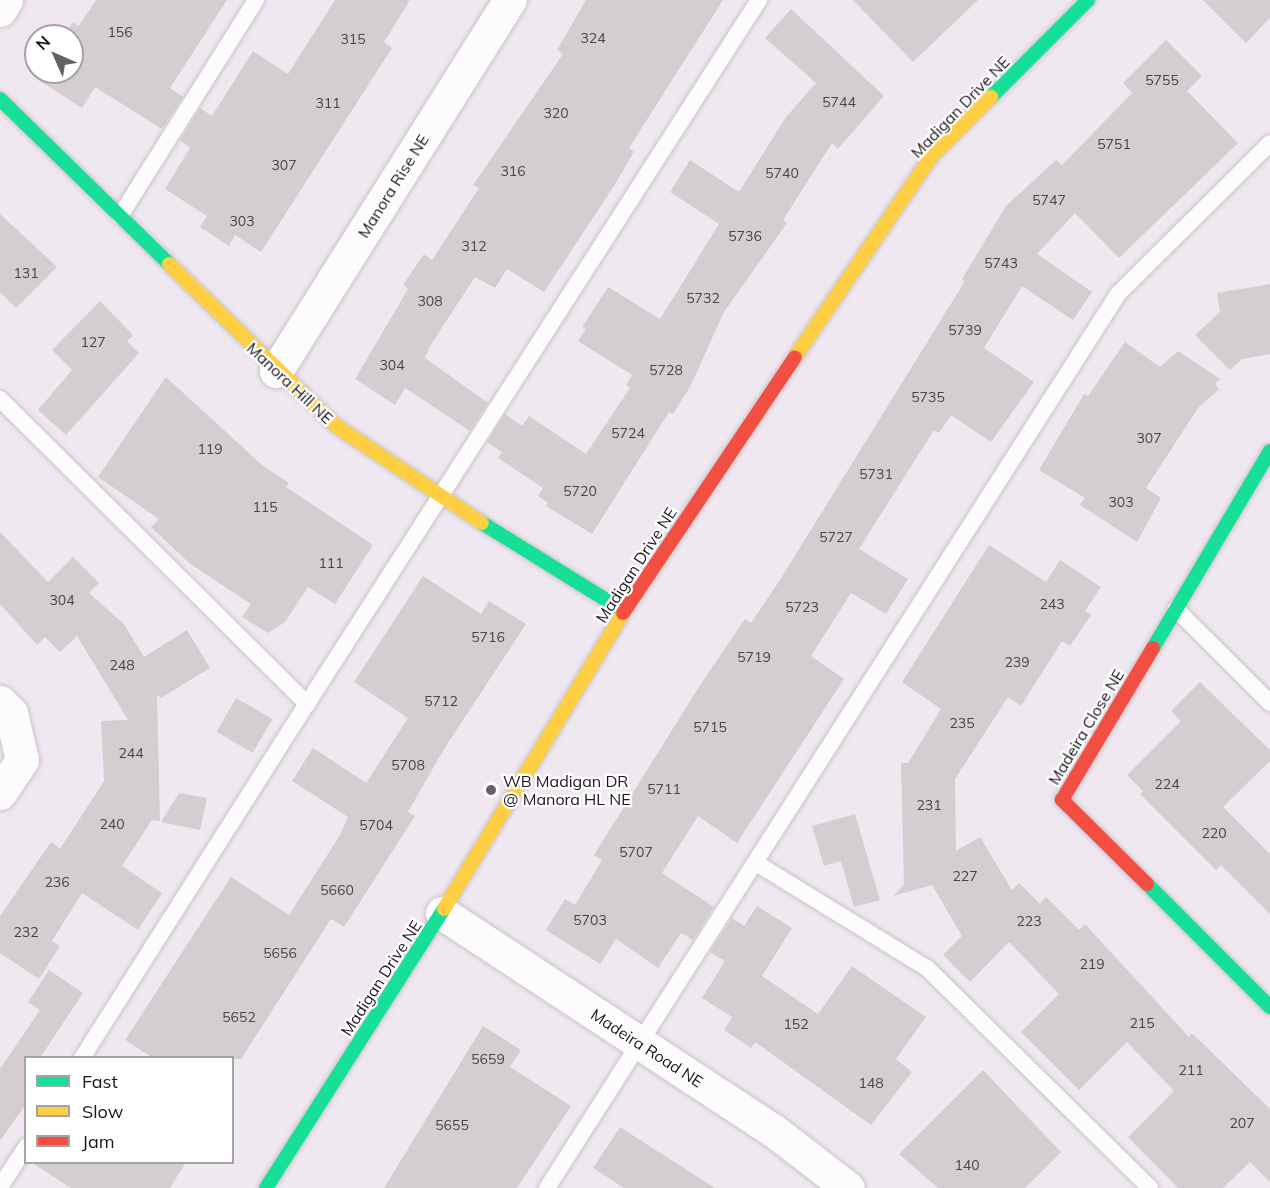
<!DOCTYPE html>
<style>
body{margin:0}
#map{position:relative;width:1270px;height:1188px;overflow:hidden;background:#f0e8f0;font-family:Mulish,sans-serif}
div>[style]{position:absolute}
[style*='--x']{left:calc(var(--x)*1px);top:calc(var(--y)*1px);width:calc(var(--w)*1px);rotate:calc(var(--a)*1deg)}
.building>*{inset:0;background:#d5ced0;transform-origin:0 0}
.roads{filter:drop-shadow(0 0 2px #c9c4c9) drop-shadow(0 0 2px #c9c4c9)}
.lane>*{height:16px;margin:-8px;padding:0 8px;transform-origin:8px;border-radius:8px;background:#fdfcfd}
.street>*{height:33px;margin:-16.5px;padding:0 16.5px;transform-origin:16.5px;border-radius:16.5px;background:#fdfcfd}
.fast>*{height:14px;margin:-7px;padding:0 7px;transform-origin:7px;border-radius:7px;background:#16e098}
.slow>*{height:14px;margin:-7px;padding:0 7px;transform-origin:7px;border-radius:7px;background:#ffcf43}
.jam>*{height:14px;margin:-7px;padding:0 7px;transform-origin:7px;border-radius:7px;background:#f24e42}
.dots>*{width:16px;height:16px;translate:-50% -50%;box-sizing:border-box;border:3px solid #fff;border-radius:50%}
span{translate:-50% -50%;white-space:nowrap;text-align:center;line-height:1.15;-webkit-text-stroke:4.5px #fff;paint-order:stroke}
.number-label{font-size:14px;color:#494448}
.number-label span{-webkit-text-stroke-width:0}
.street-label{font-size:16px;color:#1a161b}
.poi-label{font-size:16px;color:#1a161b}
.left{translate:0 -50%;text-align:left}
.legend{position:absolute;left:24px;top:1056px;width:210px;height:108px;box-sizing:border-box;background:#fff;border:2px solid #a3a2a4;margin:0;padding:8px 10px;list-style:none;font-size:18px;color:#1a161b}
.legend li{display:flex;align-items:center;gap:12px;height:30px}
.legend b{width:30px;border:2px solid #a3a2a4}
.north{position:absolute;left:24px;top:24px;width:60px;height:60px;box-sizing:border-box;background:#fff;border:2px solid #a3a2a4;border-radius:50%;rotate:315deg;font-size:16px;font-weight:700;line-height:24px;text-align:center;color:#1a161b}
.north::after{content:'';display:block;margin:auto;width:21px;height:27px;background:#656066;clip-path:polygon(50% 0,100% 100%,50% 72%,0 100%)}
</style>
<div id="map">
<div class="building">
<i style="clip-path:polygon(96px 0,227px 0,170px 88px,183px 97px,162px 129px,95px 87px,82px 108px,37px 79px,41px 72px,72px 72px,72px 36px,64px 36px,73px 22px,79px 26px)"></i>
<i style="clip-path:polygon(335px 0,410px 0,384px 42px,392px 48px,261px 252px,235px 235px,229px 246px,200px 227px,207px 216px,165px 189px,190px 148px,180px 140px,200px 108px,212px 116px,253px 51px,288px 74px)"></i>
<i style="clip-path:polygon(586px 0,723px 0,629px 148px,634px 152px,612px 189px,544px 292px,507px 269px,495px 288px,475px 277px,430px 346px,425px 358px,488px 403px,470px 431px,405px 388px,395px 405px,355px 379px,408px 289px,403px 285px,424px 254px,432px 260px,479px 188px,473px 185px,563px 54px,557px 50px)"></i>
<i style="clip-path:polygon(853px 0,978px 0,913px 62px)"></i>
<i style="clip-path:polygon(1203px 0,1270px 0,1270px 18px,1246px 43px)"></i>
<i style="clip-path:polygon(791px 9px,884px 96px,838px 149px,832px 143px,783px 220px,787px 223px,724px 312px,690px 387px,673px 414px,669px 412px,592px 534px,546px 506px,548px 503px,538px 496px,543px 488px,498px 458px,502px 452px,487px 442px,505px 414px,522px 426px,529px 416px,586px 454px,630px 388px,626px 385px,632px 375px,578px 341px,586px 329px,582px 327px,608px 287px,660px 319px,719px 224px,670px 192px,690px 160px,739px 192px,786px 117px,816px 83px,765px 38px)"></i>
<i style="clip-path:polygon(1166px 40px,1202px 76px,1187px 91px,1238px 143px,1119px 258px,1075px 213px,1037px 254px,1092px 292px,1073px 320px,1022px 286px,984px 348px,1034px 382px,991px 442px,951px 415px,939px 433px,934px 430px,859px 549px,908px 579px,886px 614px,851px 593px,811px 656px,844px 679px,737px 843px,698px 816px,662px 873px,714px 907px,693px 940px,681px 933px,658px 968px,616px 939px,600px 964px,546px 930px,565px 899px,575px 905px,602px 860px,594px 855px,702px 682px,745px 619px,751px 623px,778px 583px,965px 281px,962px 279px,1006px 206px,1056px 160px,1062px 165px,1132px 93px,1123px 83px)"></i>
<i style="clip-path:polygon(0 214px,57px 267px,16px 308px,0 292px)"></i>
<i style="clip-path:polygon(1270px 284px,1270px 354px,1242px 359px,1230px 370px,1195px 335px,1220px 312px,1217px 293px)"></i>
<i style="clip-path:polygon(100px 301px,133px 335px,127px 341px,139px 353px,66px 435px,38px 410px,72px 370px,52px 350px)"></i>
<i style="clip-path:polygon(1125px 342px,1160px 367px,1178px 351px,1220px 379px,1215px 384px,1219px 389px,1198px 408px,1146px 488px,1161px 498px,1137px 542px,1080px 505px,1085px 498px,1039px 470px,1084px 394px,1088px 396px)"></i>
<i style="clip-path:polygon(166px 377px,262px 465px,289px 483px,286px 487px,373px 545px,335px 604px,308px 587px,285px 622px,268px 633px,242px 617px,251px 604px,189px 563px,151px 527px,159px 519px,98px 477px)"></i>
<i style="clip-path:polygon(0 532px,48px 582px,73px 557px,99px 583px,89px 593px,124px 624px,144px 657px,187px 630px,210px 668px,161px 698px,157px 695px,160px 821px,152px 820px,122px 866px,162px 893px,138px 930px,82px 893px,52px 941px,60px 946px,39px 979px,0 953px,0 916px,51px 842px,60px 849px,104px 781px,101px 721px,128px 720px,77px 636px,60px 652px,45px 637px,37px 645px,0 604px)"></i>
<i style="clip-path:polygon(989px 545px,1046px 582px,1060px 560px,1101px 587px,1085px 611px,1091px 615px,1070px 646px,1062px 641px,1021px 706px,1008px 697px,955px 779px,956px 851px,980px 837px,1012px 890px,1019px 883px,1040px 904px,1046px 897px,1079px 930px,1085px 924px,1189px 1037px,1192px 1033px,1270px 1109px,1270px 1182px,1250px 1162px,1223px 1188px,1178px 1188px,1128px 1137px,1174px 1091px,1127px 1042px,1079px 1090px,1021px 1032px,1059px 994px,1009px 942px,970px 982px,943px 955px,962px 936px,932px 885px,893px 896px,904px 885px,901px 763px,908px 763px,941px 709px,902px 682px)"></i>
<i style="clip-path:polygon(423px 576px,481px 614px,489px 601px,526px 624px,444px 749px,408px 812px,415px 816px,344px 927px,331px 919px,241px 1059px,153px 1058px,125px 1040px,231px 877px,289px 915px,340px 835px,348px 817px,292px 781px,313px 748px,366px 783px,408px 718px,354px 682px)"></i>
<i style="clip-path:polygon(1200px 682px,1270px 750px,1270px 761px,1223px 807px,1270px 854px,1270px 914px,1221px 865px,1216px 870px,1140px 794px,1143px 791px,1127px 775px,1181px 721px,1171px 711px)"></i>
<i style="left:236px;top:698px;width:42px;height:39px;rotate:30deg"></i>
<i style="clip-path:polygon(179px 793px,207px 798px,200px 830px,161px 822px)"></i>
<i style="clip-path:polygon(855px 814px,880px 900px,854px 907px,841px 861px,824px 866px,812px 826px)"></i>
<i style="clip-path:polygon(757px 906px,792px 928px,762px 976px,818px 1014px,852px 966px,926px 1017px,896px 1059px,912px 1072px,871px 1125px,755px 1042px,751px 1048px,724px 1030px,732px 1017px,702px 998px,725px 961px,710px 952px,732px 918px,744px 926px)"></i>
<i style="clip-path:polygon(49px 970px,83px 993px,40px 1058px,26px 1058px,26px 1104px,0 1141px,0 1069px,40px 1010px,28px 1002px)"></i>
<i style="clip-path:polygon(483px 1026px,521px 1050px,510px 1067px,571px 1106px,517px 1188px,384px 1188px)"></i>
<i style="clip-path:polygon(983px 1070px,1061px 1152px,1025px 1188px,938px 1188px,899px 1154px)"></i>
<i style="clip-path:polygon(620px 1127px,715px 1188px,624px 1188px,593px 1168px)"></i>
<i style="clip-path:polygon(31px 1162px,186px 1162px,170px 1188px,71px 1188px)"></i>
</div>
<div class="roads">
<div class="lane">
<i style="--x:120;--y:216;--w:255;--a:-57.8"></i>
<i style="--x:0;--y:399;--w:433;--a:44.8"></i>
<i style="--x:307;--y:704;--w:837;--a:-57.3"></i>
<i style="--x:1176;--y:609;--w:133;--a:45"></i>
<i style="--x:756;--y:863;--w:201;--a:31.6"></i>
<i style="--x:927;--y:968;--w:313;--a:44.6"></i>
<i style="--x:82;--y:1058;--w:419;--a:-57.6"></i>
<i style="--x:0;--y:1187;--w:48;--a:-57"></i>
<i style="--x:547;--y:1188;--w:1061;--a:-57.43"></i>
<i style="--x:1118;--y:294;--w:214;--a:-44.8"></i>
</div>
<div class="street">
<i style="--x:0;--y:10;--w:12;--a:-59"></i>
<i style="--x:276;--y:371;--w:439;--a:-57.8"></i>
<i style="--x:0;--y:702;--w:16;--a:45"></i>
<i style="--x:11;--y:713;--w:48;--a:76.8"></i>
<i style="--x:22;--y:760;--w:40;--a:124"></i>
<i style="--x:442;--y:913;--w:397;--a:33.3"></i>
<i style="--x:774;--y:1131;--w:93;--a:37.6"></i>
</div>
<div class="fast">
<i style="--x:991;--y:97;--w:137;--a:-45"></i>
<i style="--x:0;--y:99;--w:236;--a:44.3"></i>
<i style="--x:482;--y:523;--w:167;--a:31.8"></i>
<i style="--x:1153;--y:648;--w:229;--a:-59.3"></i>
<i style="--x:1147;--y:884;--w:174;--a:45"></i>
<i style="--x:266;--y:1188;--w:331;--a:-57.5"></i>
</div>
<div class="slow">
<i style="--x:169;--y:264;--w:233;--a:44.1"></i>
<i style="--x:336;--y:426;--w:175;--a:33.6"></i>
<i style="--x:795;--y:357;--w:242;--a:-55.8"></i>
<i style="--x:931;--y:157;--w:85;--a:-45"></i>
<i style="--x:444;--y:909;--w:346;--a:-58.8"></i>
</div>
<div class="jam">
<i style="--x:623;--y:613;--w:308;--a:-56.1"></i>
<i style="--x:1147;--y:884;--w:120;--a:-135.3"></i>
<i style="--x:1062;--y:800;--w:177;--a:-59.1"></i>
</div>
</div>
<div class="dots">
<i style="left:491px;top:790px;background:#656066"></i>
</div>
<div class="number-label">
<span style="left:120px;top:32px">156</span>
<span style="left:593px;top:38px">324</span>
<span style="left:353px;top:39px">315</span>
<span style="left:1162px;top:80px">5755</span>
<span style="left:839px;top:102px">5744</span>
<span style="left:328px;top:103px">311</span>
<span style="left:556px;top:113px">320</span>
<span style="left:1114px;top:144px">5751</span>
<span style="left:284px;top:165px">307</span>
<span style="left:513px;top:171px">316</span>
<span style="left:782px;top:173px">5740</span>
<span style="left:1049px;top:200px">5747</span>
<span style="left:242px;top:221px">303</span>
<span style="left:745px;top:236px">5736</span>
<span style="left:474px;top:246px">312</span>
<span style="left:1001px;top:263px">5743</span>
<span style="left:26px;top:273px">131</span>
<span style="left:703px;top:298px">5732</span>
<span style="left:430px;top:301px">308</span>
<span style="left:965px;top:330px">5739</span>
<span style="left:93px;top:342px">127</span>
<span style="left:392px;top:365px">304</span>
<span style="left:666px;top:370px">5728</span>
<span style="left:928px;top:397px">5735</span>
<span style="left:628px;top:433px">5724</span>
<span style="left:1149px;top:438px">307</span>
<span style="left:210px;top:449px">119</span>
<span style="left:876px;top:474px">5731</span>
<span style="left:580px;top:491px">5720</span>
<span style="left:1121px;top:502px">303</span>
<span style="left:265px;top:507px">115</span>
<span style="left:836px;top:537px">5727</span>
<span style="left:331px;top:563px">111</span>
<span style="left:62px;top:600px">304</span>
<span style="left:1052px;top:604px">243</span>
<span style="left:802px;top:607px">5723</span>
<span style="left:488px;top:637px">5716</span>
<span style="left:754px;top:657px">5719</span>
<span style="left:1017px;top:662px">239</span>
<span style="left:122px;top:665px">248</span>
<span style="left:441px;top:701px">5712</span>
<span style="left:962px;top:723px">235</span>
<span style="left:710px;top:727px">5715</span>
<span style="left:131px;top:753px">244</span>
<span style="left:408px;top:765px">5708</span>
<span style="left:1167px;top:784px">224</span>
<span style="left:664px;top:789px">5711</span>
<span style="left:929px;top:805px">231</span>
<span style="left:112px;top:824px">240</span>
<span style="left:376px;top:825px">5704</span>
<span style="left:1214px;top:833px">220</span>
<span style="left:636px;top:852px">5707</span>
<span style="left:965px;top:876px">227</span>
<span style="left:57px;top:882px">236</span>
<span style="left:337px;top:890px">5660</span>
<span style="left:590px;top:920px">5703</span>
<span style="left:1029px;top:921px">223</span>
<span style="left:26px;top:932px">232</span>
<span style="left:280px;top:953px">5656</span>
<span style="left:1092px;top:964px">219</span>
<span style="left:239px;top:1017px">5652</span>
<span style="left:1142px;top:1023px">215</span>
<span style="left:796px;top:1024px">152</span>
<span style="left:488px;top:1059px">5659</span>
<span style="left:1191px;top:1070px">211</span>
<span style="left:871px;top:1083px">148</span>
<span style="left:1242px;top:1123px">207</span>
<span style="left:452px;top:1125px">5655</span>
<span style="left:967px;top:1165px">140</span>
</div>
<div class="street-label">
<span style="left:960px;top:107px;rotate:-46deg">Madigan Drive NE</span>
<span style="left:393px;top:186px;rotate:-58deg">Manora Rise NE</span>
<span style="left:290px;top:383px;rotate:43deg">Manora Hill NE</span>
<span style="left:636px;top:565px;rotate:-57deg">Madigan Drive NE</span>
<span style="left:1086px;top:727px;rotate:-59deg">Madeira Close NE</span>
<span style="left:381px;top:978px;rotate:-57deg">Madigan Drive NE</span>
<span style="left:647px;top:1048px;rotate:33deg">Madeira Road NE</span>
</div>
<div class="poi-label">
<span class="left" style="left:503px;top:790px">WB Madigan DR<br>@ Manora HL NE</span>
</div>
<ul class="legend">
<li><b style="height:8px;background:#16e098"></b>Fast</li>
<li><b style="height:8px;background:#ffcf43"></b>Slow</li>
<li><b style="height:8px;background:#f24e42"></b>Jam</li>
</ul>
<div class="north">N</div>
</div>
